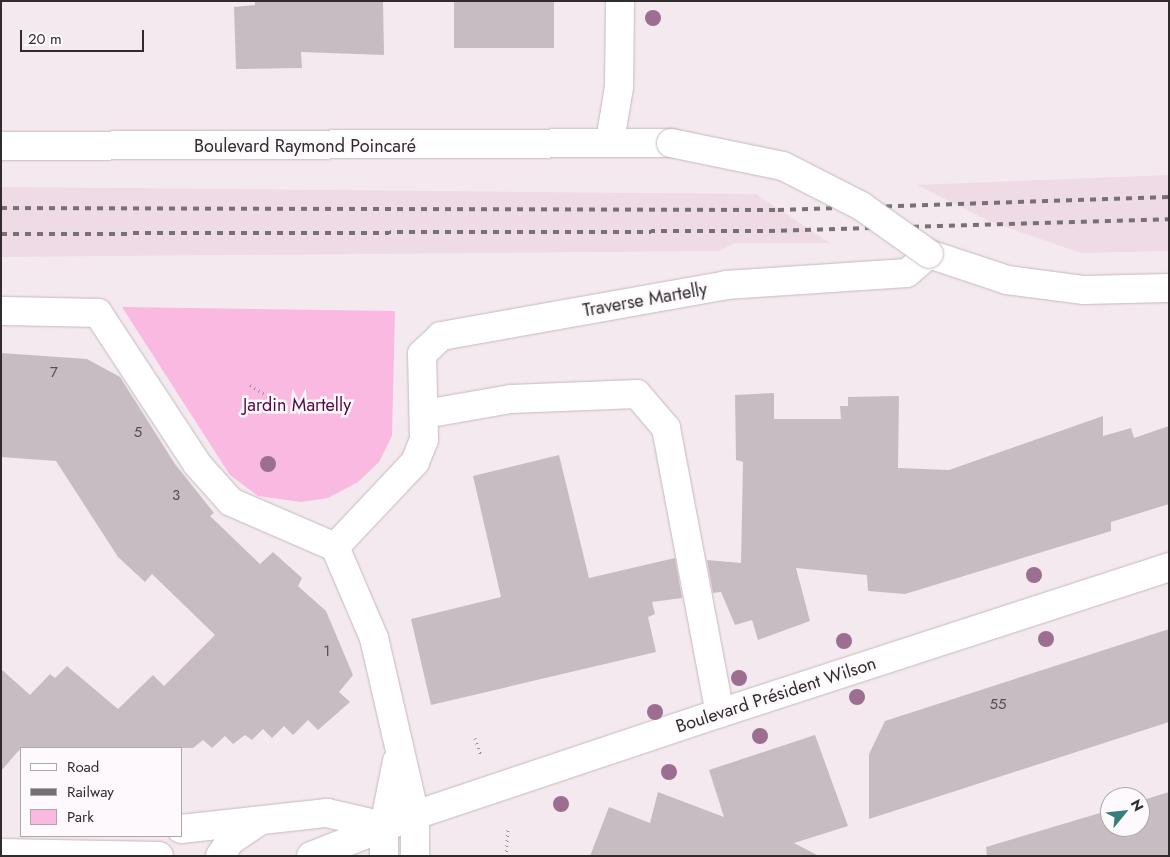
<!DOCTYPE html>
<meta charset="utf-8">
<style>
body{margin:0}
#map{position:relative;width:1170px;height:857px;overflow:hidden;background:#f5e9f0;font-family:Jost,sans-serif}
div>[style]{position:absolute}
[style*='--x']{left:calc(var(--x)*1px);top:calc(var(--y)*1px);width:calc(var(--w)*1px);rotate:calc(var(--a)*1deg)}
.built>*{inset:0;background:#eedbe6}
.green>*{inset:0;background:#f9b9e0}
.building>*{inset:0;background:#c8bcc3;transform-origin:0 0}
.path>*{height:3px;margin-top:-1.5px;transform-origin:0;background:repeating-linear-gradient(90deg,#999195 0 1px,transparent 0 5px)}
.roads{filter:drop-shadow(0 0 1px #c4b9bf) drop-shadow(0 0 1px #c4b9bf)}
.street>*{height:28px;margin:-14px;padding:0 14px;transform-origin:14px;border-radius:14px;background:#fff}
.secondary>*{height:28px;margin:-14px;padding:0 14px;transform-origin:14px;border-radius:14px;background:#fff}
.rail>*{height:4px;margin-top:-2px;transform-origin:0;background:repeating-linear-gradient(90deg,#787174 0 6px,transparent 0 12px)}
.bridges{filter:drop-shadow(0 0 1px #c4b9bf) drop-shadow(0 0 1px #c4b9bf)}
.secondary-bridge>*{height:28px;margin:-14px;padding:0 14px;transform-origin:14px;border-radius:14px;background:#fff}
.trees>*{width:16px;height:16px;margin:-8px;border-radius:50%;background:#9c6e90}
span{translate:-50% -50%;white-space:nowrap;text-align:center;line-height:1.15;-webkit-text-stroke:5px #fef9fc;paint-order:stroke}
.number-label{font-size:15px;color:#565053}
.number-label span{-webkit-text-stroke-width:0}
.street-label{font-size:18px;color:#302c2e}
.park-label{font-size:18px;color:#540941}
.frame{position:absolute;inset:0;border:2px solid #302c2e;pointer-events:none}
.legend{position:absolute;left:20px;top:747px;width:162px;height:90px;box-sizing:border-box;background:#fef9fc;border:1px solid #aca7aa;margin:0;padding:6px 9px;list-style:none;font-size:15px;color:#302c2e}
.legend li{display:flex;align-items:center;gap:10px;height:25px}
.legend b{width:25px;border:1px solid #aca7aa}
.north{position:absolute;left:1100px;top:787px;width:50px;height:50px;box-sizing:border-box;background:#fef9fc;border:1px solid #aca7aa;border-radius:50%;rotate:62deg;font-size:14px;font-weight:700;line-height:20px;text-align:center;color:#302c2e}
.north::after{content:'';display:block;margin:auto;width:18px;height:22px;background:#367e7a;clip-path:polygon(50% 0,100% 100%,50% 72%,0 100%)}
.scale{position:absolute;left:20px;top:30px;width:124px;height:22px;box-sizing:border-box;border:2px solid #302c2e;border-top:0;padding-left:6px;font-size:15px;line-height:18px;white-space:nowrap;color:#302c2e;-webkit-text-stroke:4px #fef9fc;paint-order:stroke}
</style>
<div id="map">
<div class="built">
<i style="clip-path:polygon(1169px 175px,1169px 251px,1081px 253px,989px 221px,917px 185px)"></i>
<i style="clip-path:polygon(1px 187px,756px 194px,830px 243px,735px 243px,719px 251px,1px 257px)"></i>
</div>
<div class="green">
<i style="clip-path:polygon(122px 307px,395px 311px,392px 436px,379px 462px,358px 482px,328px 498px,301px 502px,258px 496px,230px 475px)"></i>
</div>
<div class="building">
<i style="clip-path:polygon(255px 1px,383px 1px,384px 55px,301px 52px,302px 68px,236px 69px,234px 7px,255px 5px)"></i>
<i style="left:454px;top:1px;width:100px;height:47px"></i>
<i style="clip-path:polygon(1px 353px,87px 359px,120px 377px,175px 464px,214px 513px,210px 516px,260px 564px,273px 552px,302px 578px,298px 586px,326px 611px,353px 675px,339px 692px,350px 702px,318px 730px,308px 720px,293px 735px,284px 726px,272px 738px,263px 729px,252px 740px,245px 735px,233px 744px,225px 736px,212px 748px,203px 740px,193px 748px,21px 748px,1px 771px,1px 669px,30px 695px,50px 674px,55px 678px,67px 666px,118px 709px,153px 675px,164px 686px,215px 635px,152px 574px,145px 582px,118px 557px,56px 461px,1px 457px)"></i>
<i style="clip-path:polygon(774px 393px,774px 419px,841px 419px,840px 406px,848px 406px,848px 397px,899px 396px,898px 468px,949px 470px,1103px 416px,1103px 436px,1131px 428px,1134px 438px,1169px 426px,1169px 504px,1111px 522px,1111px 531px,905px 594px,868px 591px,867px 575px,796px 568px,810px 621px,758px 640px,752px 620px,735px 625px,721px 592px,713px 593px,707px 560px,741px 563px,743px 462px,736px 460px,735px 395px)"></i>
<i style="clip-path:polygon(559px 455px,589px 578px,675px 558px,682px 598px,652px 602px,655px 614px,648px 617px,656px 652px,431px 705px,411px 619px,501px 597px,473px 476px)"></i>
<i style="clip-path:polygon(1169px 629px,1169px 722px,869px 819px,869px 754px,885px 721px)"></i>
<i style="clip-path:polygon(815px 735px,848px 826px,794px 843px,819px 856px,590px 856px,609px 807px,650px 823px,658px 792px,724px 817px,709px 770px)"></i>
<i style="clip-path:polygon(1169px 792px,1169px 856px,987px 856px,986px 847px,1110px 810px,1110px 827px,1140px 827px,1140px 801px)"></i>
</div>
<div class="path">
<i style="--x:250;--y:385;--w:39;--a:32"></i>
<i style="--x:475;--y:738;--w:18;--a:71"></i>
<i style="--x:506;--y:856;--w:28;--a:-86"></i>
</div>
<div class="roads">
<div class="street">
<i style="--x:610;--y:141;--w:55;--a:-80.5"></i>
<i style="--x:619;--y:87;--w:86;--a:-89.3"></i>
<i style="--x:1;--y:311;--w:97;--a:1.2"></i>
<i style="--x:98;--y:313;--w:181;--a:56.7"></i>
<i style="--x:197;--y:464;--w:51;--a:48.2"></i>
<i style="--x:231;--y:502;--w:113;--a:23.4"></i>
<i style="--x:335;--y:547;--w:99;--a:66.8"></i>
<i style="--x:374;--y:638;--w:182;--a:77"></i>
<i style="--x:415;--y:815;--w:41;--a:90"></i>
<i style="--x:425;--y:414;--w:87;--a:-9.9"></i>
<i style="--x:511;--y:399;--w:126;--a:-2.3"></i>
<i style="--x:637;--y:394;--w:45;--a:49.5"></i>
<i style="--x:666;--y:428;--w:290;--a:79.3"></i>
<i style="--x:335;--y:547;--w:117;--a:-46.7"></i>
<i style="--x:415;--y:462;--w:24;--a:-68"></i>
<i style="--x:424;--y:440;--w:86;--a:-91.3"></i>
<i style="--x:422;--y:354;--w:26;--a:-43"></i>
<i style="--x:441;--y:336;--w:290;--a:-10.1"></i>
<i style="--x:726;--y:285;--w:181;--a:-3.8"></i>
<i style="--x:907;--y:273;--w:29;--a:-41"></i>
<i style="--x:384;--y:856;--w:30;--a:-90"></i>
<i style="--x:384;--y:826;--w:66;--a:-78.7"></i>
</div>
<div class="secondary">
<i style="--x:1;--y:146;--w:670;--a:-0.26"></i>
<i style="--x:929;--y:254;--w:82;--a:18.4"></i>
<i style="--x:1007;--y:280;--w:78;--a:7.4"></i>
<i style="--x:1084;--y:290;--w:85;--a:-1.3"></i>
<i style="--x:181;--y:829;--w:147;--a:-6.3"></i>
<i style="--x:327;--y:813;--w:58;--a:12.8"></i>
<i style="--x:1;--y:853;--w:158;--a:1.1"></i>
<i style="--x:220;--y:856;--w:18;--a:-56"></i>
<i style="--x:230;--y:841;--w:34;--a:-34"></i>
<i style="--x:311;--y:856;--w:112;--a:-21.5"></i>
<i style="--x:415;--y:815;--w:322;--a:-18.5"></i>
<i style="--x:720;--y:713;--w:472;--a:-18"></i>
</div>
</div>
<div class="rail">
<i style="--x:1;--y:208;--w:777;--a:0.15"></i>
<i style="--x:778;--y:210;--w:391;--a:-1.9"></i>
<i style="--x:1;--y:234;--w:768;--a:-0.22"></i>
<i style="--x:769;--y:231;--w:400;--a:-1.7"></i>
</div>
<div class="bridges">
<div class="secondary-bridge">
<i style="--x:671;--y:143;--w:114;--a:11.6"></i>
<i style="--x:783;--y:166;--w:88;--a:27.1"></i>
<i style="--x:861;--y:206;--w:83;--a:35.2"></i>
</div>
</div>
<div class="trees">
<i style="left:653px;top:18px"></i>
<i style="left:268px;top:464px"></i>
<i style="left:1034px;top:575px"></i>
<i style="left:1046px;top:639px"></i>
<i style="left:844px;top:641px"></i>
<i style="left:739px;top:678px"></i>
<i style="left:857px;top:697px"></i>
<i style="left:655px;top:712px"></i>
<i style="left:760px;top:736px"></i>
<i style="left:669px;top:772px"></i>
<i style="left:561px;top:804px"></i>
</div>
<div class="number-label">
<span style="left:54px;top:373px">7</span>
<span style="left:138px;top:433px">5</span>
<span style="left:176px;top:496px">3</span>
<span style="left:327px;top:652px">1</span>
<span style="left:998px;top:705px">55</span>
</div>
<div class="street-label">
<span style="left:305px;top:146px">Boulevard Raymond Poincaré</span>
<span style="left:645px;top:300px;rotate:-10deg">Traverse Martelly</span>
<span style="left:776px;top:695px;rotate:-18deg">Boulevard Président Wilson</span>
</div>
<div class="park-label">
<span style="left:297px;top:405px">Jardin Martelly</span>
</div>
<div class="frame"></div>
<ul class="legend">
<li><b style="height:6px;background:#fff"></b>Road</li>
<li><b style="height:6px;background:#787174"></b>Railway</li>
<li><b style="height:14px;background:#f9b9e0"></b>Park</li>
</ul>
<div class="north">N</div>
<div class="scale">20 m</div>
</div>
